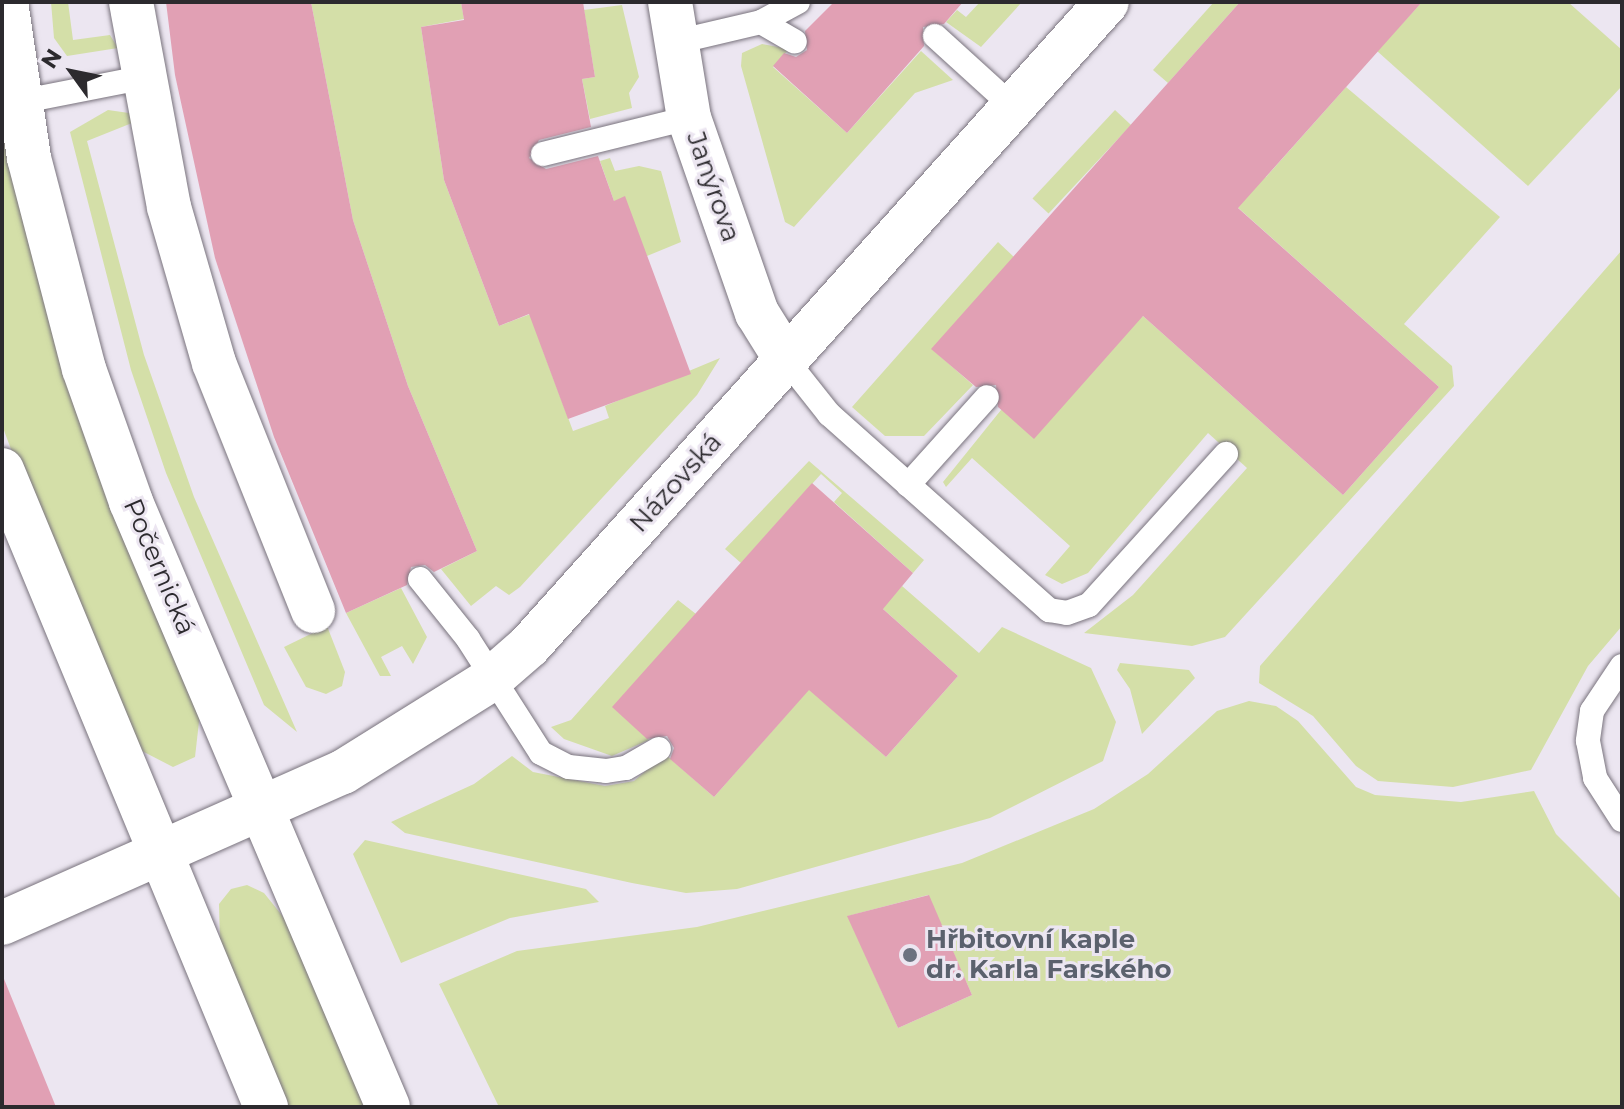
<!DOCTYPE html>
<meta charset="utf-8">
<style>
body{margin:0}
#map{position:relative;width:1624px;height:1109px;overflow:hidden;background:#ece6f1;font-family:Montserrat,sans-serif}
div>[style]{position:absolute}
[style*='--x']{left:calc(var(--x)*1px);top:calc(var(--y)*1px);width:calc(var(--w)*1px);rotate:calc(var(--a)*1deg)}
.green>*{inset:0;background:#d4dfa8;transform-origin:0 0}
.building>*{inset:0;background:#e1a0b4}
.roads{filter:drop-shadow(0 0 2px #79737d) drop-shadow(0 0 2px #79737d)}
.service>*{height:24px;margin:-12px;padding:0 12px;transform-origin:12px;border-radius:12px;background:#fff}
.minor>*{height:44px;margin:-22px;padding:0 22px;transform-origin:22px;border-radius:22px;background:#fff}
.tertiary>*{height:44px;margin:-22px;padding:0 22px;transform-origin:22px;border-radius:22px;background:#fff}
.dots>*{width:22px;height:22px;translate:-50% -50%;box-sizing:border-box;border:4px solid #ece6f1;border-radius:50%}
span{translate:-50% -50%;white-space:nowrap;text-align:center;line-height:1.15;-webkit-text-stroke:6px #ece6f1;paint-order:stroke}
.street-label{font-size:26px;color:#2c2a2e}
.worship-label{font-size:26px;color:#5b616d;font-weight:700}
.left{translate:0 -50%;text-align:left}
.frame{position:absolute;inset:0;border:4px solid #2c2a2e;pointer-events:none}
.north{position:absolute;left:32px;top:32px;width:80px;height:80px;-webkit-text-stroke:6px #ece6f1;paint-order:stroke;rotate:303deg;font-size:22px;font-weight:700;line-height:32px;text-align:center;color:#2c2a2e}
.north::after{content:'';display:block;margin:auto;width:28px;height:36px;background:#2c2a2e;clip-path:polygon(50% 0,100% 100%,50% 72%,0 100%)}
</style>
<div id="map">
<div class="green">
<i style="clip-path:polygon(51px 2px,68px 2px,73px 40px,110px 35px,118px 48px,67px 56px,54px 38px)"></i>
<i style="clip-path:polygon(311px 2px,461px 2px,464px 19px,421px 27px,444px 180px,499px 326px,541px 310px,542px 348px,573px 431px,609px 418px,605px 406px,720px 358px,697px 395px,520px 587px,509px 595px,496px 586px,471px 606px,441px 569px,477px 551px,408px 386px,353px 220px)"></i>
<i style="clip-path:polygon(980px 2px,1022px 2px,981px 47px,946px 22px,957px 10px,966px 17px)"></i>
<i style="clip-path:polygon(1214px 2px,1240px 2px,1168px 83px,1153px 70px)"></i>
<i style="clip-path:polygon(1422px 2px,1568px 2px,1622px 50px,1622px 86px,1528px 186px,1377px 51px)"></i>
<i style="clip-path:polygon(622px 5px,639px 77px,629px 93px,632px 108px,590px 119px,582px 79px,595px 77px,584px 10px)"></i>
<i style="clip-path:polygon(762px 44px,789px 49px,773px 67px,847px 133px,921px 51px,953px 80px,915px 93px,794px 227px,785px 222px,741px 66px,742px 53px)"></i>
<i style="clip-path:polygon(1346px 87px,1500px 217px,1404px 324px,1452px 366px,1454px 386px,1225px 637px,1192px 646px,1084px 633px,1133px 595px,1247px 468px,1208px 433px,1088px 573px,1062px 584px,1045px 575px,1070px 546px,972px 458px,946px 487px,943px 482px,1001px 410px,1143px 316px,1343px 495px,1439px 387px,1217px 189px,1266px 177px)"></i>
<i style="clip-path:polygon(2px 105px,200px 713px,195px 757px,173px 767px,142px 751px,38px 522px,2px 425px)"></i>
<i style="clip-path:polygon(108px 110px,129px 113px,132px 123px,87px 141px,144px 355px,194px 497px,297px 732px,264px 705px,166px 473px,131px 370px,70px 132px)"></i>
<i style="left:1115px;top:110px;width:22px;height:121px;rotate:43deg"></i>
<i style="clip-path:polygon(610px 158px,615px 171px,639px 166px,661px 171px,681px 242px,647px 256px,614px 201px,600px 161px)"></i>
<i style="clip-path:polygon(998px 242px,1014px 257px,932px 349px,973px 385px,924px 436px,885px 436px,852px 407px)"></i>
<i style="clip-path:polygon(1622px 250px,1622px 626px,1588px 666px,1531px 770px,1453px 787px,1378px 781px,1356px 766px,1313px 716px,1259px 683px,1260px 666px)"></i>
<i style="clip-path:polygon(809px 461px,924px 560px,913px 573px,834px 502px,842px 493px,821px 474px,741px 563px,725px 549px)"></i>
<i style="clip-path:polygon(902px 586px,979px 653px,1002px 627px,1091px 668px,1116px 722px,1103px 761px,990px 818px,737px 889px,686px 893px,632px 883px,405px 833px,391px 822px,474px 784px,512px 756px,533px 772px,605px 786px,634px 781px,665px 754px,714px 797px,809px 689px,886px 757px,958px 676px,882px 608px)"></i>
<i style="clip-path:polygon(401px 588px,427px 637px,413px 664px,402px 646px,381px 657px,391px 676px,380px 676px,346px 613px)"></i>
<i style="clip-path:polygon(678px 600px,696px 614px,613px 707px,649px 740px,612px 756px,564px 739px,551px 727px,571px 720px)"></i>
<i style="clip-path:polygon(327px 626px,345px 672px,342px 686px,326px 694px,306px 687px,284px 647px)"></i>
<i style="clip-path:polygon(1120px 663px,1189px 670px,1195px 678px,1142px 734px,1130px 689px,1117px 670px)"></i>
<i style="clip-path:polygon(evenodd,1249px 701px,1276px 706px,1298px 721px,1356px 787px,1375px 795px,1461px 802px,1534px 791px,1556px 834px,1622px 900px,1622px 1107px,499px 1107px,439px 984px,517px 951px,697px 927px,962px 863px,1094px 809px,1148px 774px,1217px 711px,1249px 701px,928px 895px,972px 995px,898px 1028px,848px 916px,928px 895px)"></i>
<i style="clip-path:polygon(365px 840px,586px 889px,599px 902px,510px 918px,401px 963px,353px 854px)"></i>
<i style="clip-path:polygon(247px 885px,264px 893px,293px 929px,367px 1107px,282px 1107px,220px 942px,219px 904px,231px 889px)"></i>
</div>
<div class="building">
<i style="clip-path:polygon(166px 2px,311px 2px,353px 220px,408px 386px,477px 551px,434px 572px,425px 565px,411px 567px,407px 585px,346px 613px,274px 437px,215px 258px,175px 75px)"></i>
<i style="clip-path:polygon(461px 2px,583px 2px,595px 77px,582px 79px,591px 127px,539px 140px,529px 158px,546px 169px,598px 156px,614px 201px,625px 196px,691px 374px,568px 419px,529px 314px,499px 326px,444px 180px,421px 27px,464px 20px)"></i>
<i style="clip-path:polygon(834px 2px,963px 2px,944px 24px,923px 27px,924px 46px,847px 133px,773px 66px,784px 53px,796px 57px,807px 50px,805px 31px)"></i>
<i style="clip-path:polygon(1240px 2px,1422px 2px,1238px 208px,1439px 387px,1343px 495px,1143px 316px,1034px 439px,998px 407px,996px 385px,976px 387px,931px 349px)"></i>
<i style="clip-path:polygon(812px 483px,913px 573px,883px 609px,958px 676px,886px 757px,809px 690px,714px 797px,670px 759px,674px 748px,667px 736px,647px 739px,612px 707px)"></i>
<i style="clip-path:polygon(929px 895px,972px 995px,898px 1028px,847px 916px)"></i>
<i style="clip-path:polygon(4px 979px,56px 1107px,2px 1107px)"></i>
</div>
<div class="roads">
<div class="service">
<i style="--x:761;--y:22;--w:39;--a:30"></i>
<i style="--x:935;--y:36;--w:105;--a:42.3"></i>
<i style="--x:676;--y:42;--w:87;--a:-13.2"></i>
<i style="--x:761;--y:22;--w:42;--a:-28.4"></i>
<i style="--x:19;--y:102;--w:124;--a:-11.1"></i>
<i style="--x:543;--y:154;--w:150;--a:-13.9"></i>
<i style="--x:787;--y:361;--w:68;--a:51.6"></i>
<i style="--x:829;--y:414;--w:295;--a:41.7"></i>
<i style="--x:1049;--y:610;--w:18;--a:9"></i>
<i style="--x:1067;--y:613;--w:23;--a:-20"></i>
<i style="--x:1089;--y:605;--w:204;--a:-47.8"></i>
<i style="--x:908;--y:485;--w:118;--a:-48.1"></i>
<i style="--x:420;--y:579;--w:77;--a:51.3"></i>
<i style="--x:468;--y:639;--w:135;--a:57.4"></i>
<i style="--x:541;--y:753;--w:31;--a:27"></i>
<i style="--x:569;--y:767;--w:37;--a:6"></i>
<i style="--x:606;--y:771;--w:20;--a:-9"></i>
<i style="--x:626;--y:768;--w:38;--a:-30"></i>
<i style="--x:1622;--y:666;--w:54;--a:123.7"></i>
<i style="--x:1592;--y:711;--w:30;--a:98"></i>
<i style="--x:1588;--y:741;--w:38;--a:79"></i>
<i style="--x:1595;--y:778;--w:50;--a:57.3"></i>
</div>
<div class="minor">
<i style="--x:131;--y:2;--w:208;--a:79.5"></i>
<i style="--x:169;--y:207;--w:162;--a:73.9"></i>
<i style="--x:214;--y:363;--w:267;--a:68.2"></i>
<i style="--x:670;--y:2;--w:118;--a:80.7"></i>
<i style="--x:689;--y:118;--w:207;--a:70.8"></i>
<i style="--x:757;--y:313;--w:57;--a:58"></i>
<i style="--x:2;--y:923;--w:373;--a:-23.9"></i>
<i style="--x:343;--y:772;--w:173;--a:-32"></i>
<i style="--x:490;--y:680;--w:52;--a:-41.1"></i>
<i style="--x:529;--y:646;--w:865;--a:-48.09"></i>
</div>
<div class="tertiary">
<i style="--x:6;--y:2;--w:158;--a:81.6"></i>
<i style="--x:29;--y:158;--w:218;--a:75.4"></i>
<i style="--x:84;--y:369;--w:141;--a:70.5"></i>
<i style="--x:131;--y:502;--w:657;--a:66.98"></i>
<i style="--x:2;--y:470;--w:690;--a:67.49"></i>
</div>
</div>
<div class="dots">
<i style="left:910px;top:955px;background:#6b7280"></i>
</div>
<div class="street-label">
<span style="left:713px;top:187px;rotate:71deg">Janýrova</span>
<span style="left:676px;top:483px;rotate:-48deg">Názovská</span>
<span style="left:159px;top:567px;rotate:67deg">Počernická</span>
</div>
<div class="worship-label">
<span class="left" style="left:926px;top:955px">Hřbitovní kaple<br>dr. Karla Farského</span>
</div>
<div class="frame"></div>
<div class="north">N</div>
</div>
